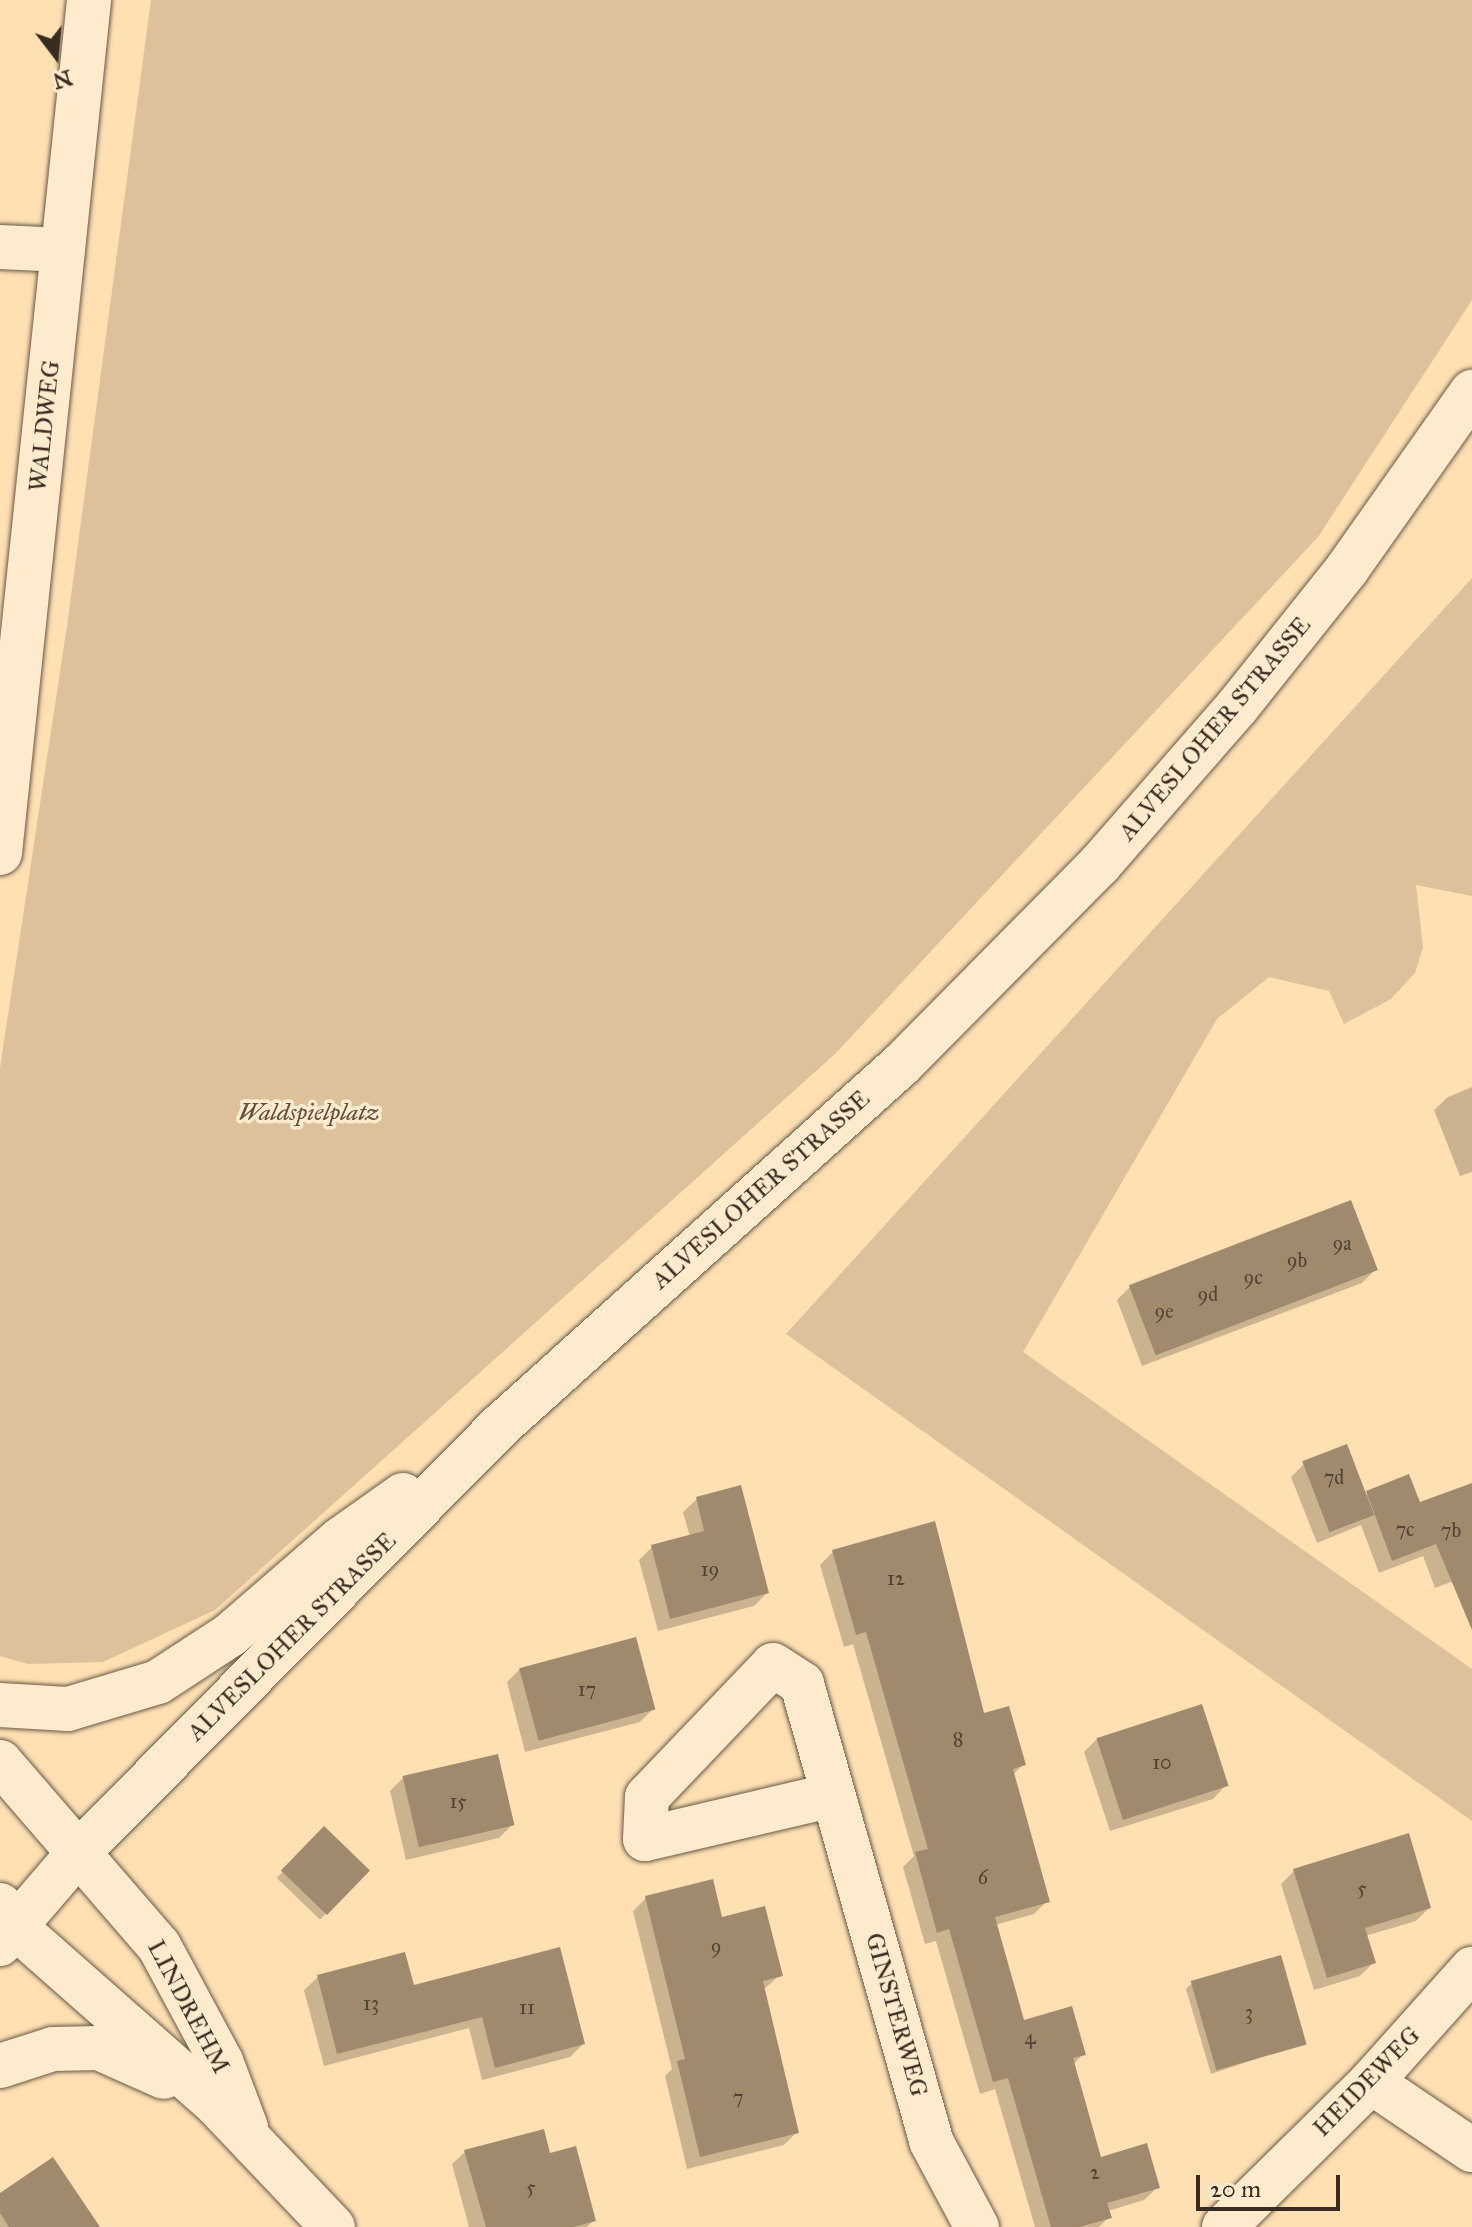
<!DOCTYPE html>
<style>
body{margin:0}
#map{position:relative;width:1472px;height:2227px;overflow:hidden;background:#fee0b3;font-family:"IM FELL Great Primer",serif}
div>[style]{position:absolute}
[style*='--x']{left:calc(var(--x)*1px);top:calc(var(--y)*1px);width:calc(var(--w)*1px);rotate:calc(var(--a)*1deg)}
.green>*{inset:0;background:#dcc19a}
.shadow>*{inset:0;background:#0003;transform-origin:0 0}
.building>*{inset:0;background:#9f8a6d;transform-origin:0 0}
.roads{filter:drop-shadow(0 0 2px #6a5946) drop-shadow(0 0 2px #6a5946)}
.minor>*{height:44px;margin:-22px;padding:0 22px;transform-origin:22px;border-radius:22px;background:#feebce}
span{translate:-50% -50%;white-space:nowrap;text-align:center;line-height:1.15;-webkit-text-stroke:7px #feebce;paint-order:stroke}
.number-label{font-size:20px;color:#524434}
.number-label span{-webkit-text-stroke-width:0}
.street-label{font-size:24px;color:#382c21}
.park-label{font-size:24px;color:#61513f;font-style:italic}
.north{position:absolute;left:16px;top:16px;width:80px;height:80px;-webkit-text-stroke:6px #feebce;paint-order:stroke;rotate:164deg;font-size:22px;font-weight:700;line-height:32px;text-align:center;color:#382c21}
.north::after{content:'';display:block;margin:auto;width:28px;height:36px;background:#382c21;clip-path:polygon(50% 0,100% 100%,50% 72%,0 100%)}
.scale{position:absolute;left:1196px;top:2175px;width:144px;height:36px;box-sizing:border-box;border:4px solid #382c21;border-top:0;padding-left:10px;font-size:24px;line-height:28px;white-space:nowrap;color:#382c21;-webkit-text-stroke:6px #feebce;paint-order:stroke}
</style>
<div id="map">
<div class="green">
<i style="clip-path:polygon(151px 0,1472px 0,1472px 300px,1318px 537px,835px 1054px,215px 1610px,103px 1662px,28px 1664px,0 1656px,0 1068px,67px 626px)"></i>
<i style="clip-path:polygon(1472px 578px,1472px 896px,1416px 885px,1423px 947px,1415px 973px,1391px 999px,1344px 1024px,1329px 991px,1269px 977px,1217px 1019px,1023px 1352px,1472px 1669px,1472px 1821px,786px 1334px)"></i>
</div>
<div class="shadow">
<i style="clip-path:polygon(1472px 1087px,1472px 1172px,1460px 1176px,1434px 1110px,1448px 1097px)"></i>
<i style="clip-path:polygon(1375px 1270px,1362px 1283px,1142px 1366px,1117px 1300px,1130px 1287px)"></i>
<i style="clip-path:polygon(1304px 1464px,1365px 1495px,1407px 1477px,1418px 1505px,1472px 1485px,1472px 1574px,1435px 1588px,1423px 1556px,1379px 1573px,1361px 1525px,1317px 1543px,1291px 1477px)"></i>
<i style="clip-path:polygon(697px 1499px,767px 1593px,754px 1606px,658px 1631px,639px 1560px,652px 1547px,690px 1537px,683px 1512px)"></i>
<i style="clip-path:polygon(833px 1552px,1023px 1764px,1013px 1775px,1047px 1901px,1034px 1914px,995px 1925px,1023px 2022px,1083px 2054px,1073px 2065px,1100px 2159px,1158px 2187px,1144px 2200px,1108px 2211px,1109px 2217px,1099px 2227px,1035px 2227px,995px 2089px,980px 2094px,936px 1941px,925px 1944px,903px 1867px,914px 1856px,853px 1644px,844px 1647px,820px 1565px)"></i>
<i style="clip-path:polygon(520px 1669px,653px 1709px,640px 1722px,525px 1752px,507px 1682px)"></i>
<i style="clip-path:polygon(1097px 1739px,1226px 1785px,1213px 1799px,1110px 1831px,1084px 1752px)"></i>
<i style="clip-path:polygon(403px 1778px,512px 1825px,499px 1838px,406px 1860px,390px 1791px)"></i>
<i style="left:324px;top:1829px;width:60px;height:68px;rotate:44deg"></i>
<i style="clip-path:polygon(1294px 1871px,1429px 1908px,1416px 1921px,1365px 1936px,1373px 1963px,1360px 1976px,1314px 1990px,1281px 1884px)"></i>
<i style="clip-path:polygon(646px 1898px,721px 1919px,780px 1975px,763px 1990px,797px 2132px,784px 2145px,687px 2169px,665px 2076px,672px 2069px,633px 1911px)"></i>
<i style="clip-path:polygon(318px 1977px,412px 1987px,583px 2044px,570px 2057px,482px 2080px,469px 2028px,324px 2066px,304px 1990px)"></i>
<i style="clip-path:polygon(1192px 1983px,1304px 2043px,1211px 2074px,1186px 1989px)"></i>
<i style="clip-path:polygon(466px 2151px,594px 2220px,587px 2227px,469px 2227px,452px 2164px)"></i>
<i style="clip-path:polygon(0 2195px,97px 2227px,0 2227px)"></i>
</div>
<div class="building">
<i style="left:1351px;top:1200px;width:75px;height:238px;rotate:69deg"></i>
<i style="left:1347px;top:1444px;width:76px;height:48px;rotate:69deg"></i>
<i style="clip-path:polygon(1409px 1474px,1420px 1502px,1472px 1483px,1472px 1630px,1436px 1544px,1392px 1561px,1366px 1491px)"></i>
<i style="clip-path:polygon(741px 1485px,769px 1593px,670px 1619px,651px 1545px,704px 1531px,696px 1497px)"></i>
<i style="clip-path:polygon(935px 1521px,984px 1713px,1009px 1706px,1026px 1765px,1013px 1769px,1050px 1902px,995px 1917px,1024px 2020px,1072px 2006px,1086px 2055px,1073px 2058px,1101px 2157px,1147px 2143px,1160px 2188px,1107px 2203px,1112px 2218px,1079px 2227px,1051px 2227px,1008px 2078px,993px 2082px,949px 1929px,937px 1933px,915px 1852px,928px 1849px,866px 1632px,856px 1635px,832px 1550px)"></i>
<i style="left:636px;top:1637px;width:75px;height:121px;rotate:75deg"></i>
<i style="left:1202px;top:1704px;width:86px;height:111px;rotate:72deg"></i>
<i style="left:498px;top:1754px;width:73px;height:98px;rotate:77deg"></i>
<i style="left:324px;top:1826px;width:64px;height:62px;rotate:44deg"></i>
<i style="clip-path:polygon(1409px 1833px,1431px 1908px,1365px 1928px,1376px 1963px,1327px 1978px,1293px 1869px)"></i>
<i style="clip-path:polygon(713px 1879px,722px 1917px,765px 1906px,783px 1976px,763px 1981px,799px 2133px,700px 2157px,677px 2061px,685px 2059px,645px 1896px)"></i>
<i style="clip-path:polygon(560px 1947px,585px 2044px,495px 2068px,482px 2017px,337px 2054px,317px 1975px,405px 1952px,414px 1985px)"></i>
<i style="left:1281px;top:1955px;width:93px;height:94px;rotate:74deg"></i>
<i style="clip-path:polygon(544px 2129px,550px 2153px,576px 2146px,596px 2221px,573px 2227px,486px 2227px,464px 2150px)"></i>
<i style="clip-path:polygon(53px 2157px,100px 2227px,9px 2227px,0 2213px,0 2193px)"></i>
</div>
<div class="roads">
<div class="minor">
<i style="--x:0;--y:247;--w:63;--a:2.7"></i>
<i style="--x:0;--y:853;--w:858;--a:-84.04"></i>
<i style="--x:0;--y:1705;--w:68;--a:3.4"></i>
<i style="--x:68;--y:1709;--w:94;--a:-16.7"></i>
<i style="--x:158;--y:1682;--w:86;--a:-33.1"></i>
<i style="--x:230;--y:1635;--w:147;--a:-40.9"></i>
<i style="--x:341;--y:1539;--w:76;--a:-35.4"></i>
<i style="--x:0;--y:1762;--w:243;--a:49.2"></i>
<i style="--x:159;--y:1946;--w:131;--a:61.7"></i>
<i style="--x:221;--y:2061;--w:71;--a:69.3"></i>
<i style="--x:833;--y:1795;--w:193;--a:166.8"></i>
<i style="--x:645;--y:1839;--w:42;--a:-87.3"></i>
<i style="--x:647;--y:1797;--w:182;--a:-46.3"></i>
<i style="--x:773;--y:1665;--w:35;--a:33"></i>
<i style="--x:802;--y:1684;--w:475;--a:74.2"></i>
<i style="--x:931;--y:2141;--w:98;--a:61.9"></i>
<i style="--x:0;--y:1905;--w:24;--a:57"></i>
<i style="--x:13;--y:1925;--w:273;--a:41.4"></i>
<i style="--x:218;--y:2106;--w:167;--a:46.5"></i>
<i style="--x:0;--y:1944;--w:123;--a:-49.3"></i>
<i style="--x:80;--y:1851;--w:598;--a:-45.34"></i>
<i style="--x:500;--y:1426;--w:540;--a:-42"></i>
<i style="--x:901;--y:1065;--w:283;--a:-45.3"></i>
<i style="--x:1100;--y:864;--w:208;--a:-48.9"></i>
<i style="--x:1237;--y:707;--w:176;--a:-51.4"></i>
<i style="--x:1347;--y:569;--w:217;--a:-54.8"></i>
<i style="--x:0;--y:2066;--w:56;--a:-17.8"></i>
<i style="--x:53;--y:2049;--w:46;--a:-1.2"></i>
<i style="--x:99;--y:2048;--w:71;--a:24"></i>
<i style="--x:1371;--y:2082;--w:122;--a:34"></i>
<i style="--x:1224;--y:2227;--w:206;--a:-44.6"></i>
<i style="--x:1371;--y:2082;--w:152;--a:-48.2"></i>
</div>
</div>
<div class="number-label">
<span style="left:1342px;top:1243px">9a</span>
<span style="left:1297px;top:1260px">9b</span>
<span style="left:1253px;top:1277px">9c</span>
<span style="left:1208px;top:1294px">9d</span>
<span style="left:1164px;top:1311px">9e</span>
<span style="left:1334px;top:1477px">7d</span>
<span style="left:1405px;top:1529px">7c</span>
<span style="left:1451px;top:1530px">7b</span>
<span style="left:710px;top:1569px">19</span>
<span style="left:896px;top:1578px">12</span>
<span style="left:587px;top:1689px">17</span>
<span style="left:958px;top:1739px">8</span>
<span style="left:1162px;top:1762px">10</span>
<span style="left:458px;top:1801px">15</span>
<span style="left:983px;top:1877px">6</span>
<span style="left:1362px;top:1888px">5</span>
<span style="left:716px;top:1946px">9</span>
<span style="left:371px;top:2003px">13</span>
<span style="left:527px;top:2007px">11</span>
<span style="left:1249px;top:2012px">3</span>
<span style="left:1030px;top:2037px">4</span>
<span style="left:738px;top:2097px">7</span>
<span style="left:1095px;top:2172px">2</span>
<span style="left:531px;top:2187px">5</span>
</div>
<div class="street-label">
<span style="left:45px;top:426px;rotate:-84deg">WALDWEG</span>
<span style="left:1215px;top:729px;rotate:-50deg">ALVESLOHER STRASSE</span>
<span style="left:761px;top:1190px;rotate:-42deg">ALVESLOHER STRASSE</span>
<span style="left:292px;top:1637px;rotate:-45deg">ALVESLOHER STRASSE</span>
<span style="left:188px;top:2007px;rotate:62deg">LINDREHM</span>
<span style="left:896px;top:2015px;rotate:74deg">GINSTERWEG</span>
<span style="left:1367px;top:2082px;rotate:-46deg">HEIDEWEG</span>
</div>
<div class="park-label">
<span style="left:309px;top:1113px">Waldspielplatz</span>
</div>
<div class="north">N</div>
<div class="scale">20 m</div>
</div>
